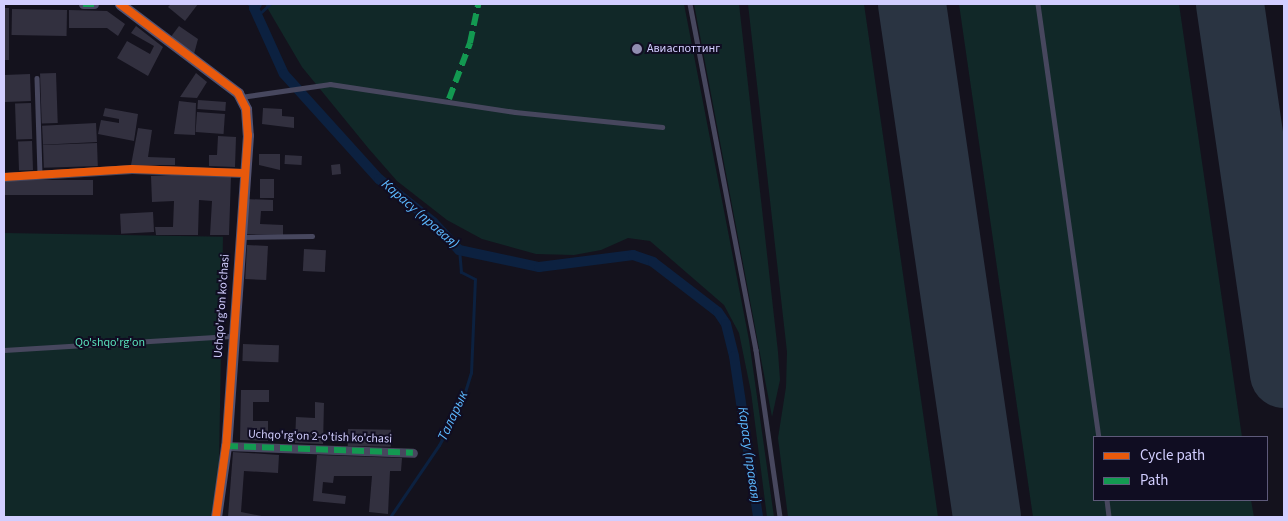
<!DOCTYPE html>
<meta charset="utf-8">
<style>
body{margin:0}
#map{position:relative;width:1288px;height:521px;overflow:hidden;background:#14121d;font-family:"Source Sans 3",sans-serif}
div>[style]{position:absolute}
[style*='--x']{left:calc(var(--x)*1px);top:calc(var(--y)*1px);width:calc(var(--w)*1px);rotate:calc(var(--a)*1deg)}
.green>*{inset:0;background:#112828;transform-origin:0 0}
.stream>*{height:3px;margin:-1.5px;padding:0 1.5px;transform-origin:1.5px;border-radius:1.5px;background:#0c2140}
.canal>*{height:10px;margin:-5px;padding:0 5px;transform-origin:5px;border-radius:5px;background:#0c2140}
.runway>*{height:68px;margin:-34px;padding:0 34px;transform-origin:34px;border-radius:34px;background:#2a3442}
.building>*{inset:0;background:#32303f;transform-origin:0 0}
.lane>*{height:4.5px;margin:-2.25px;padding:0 2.25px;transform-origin:2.25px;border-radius:2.25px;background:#47475e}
.street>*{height:9px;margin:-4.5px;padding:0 4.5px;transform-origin:4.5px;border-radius:4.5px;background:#47475e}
.secondary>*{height:11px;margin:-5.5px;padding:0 5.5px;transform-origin:5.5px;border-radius:5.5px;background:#545371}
.quiet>*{height:6px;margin-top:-3px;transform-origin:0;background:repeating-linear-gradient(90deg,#139951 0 12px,transparent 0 18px)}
.cycleway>*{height:8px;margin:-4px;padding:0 4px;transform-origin:4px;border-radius:4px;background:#e8590c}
.dots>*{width:14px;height:14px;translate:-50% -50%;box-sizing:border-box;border:2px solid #100d22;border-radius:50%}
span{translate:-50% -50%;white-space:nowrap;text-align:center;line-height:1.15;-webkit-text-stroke:4px #100d22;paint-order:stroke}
.poi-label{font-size:12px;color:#d2ceff}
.left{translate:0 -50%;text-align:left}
.street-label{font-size:12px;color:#d2ceff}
.park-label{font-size:12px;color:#59e0ba}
.water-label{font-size:14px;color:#5cb9ff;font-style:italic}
.frame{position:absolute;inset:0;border:5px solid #d2ceff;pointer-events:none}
.legend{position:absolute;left:1093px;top:436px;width:175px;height:65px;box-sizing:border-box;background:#100d22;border:1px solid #5e5a7a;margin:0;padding:6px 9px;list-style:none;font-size:15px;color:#d2ceff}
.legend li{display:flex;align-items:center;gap:10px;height:25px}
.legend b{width:25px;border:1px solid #5e5a7a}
</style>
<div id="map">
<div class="green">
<i style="clip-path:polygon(265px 4px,684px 4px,749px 340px,774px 517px,767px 517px,751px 392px,739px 333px,724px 305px,650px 241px,628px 238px,601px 250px,574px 255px,536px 254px,482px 239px,447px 220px,397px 181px,369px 149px,302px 67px)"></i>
<i style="clip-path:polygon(694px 4px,739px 4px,778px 352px,780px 380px,772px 417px)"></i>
<i style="clip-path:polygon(748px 4px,864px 4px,938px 517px,788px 517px,778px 438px,786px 387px,787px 352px)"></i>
<i style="clip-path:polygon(959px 4px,1179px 4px,1242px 437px,1094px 437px,1094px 500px,1251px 500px,1254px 517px,1033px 517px)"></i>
<i style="left:4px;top:233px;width:219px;height:284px;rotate:1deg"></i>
</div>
<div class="stream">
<i style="--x:249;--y:4;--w:6;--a:39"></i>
<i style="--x:258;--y:15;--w:16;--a:-43"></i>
<i style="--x:390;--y:517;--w:87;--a:-55.8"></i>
<i style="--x:439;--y:445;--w:46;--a:-61.2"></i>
<i style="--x:461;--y:405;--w:34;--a:-73"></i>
<i style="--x:471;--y:373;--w:94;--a:-87.6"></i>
<i style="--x:475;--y:279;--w:16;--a:-153"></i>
<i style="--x:461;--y:272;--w:22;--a:-95"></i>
</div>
<div class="canal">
<i style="--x:257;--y:4;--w:5;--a:127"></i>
<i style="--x:254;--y:8;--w:72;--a:65.6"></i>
<i style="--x:284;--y:74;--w:142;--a:47.9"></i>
<i style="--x:379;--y:179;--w:69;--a:38.5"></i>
<i style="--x:433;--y:222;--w:38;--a:47"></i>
<i style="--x:459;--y:250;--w:82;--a:12"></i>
<i style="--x:539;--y:267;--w:95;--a:-7.3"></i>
<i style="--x:633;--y:255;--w:21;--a:19"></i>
<i style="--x:653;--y:262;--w:82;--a:37.6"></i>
<i style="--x:718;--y:312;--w:14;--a:56"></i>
<i style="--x:726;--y:324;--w:33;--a:76"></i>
<i style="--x:734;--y:356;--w:163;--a:81.5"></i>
</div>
<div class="runway">
<i style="--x:912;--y:4;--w:518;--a:81.68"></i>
<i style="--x:1230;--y:4;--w:374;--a:81.7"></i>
</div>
<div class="building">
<i style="clip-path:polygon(171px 4px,198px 4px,185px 21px,168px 7px)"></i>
<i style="left:4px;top:8px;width:5px;height:52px"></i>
<i style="left:12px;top:9px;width:55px;height:26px;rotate:1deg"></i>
<i style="clip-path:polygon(69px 10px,107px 11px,125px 24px,118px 36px,107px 28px,69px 28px)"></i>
<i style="clip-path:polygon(136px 26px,163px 47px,148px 76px,117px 58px,127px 41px,150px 54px,154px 46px,131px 33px)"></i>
<i style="clip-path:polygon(179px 26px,198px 39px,194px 54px,170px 38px)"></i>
<i style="left:56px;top:73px;width:50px;height:16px;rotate:88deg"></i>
<i style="clip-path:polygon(196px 73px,207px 82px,197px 98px,180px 97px)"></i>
<i style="left:30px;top:74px;width:27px;height:26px;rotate:88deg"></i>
<i style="left:198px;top:100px;width:28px;height:9px;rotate:4deg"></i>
<i style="clip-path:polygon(179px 101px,196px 103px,195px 135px,174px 134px)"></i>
<i style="left:31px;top:103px;width:36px;height:16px;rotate:88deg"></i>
<i style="clip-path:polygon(105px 108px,138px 114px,134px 141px,98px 134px,101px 120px,119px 123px,119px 119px,103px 116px)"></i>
<i style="clip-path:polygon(263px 108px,282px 109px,282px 116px,294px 117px,294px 128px,262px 124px)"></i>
<i style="left:197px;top:112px;width:28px;height:20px;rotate:4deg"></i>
<i style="left:96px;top:123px;width:19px;height:54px;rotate:87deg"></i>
<i style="clip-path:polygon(138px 128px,152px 130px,148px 157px,175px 158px,175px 165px,131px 165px)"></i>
<i style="clip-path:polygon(218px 136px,236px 137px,235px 167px,209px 166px,209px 155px,217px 155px)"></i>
<i style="left:32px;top:141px;width:29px;height:14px;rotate:88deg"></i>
<i style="left:97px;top:143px;width:23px;height:54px;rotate:88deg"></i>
<i style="clip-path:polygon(259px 154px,280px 154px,280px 170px,259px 165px)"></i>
<i style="left:285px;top:155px;width:17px;height:9px;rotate:3deg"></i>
<i style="left:340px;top:164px;width:10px;height:9px;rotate:84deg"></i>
<i style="clip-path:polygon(192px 174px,231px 176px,229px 235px,210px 235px,212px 201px,199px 200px,198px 235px,156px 235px,155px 227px,173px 227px,174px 201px,152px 202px,151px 176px)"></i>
<i style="left:260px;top:179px;width:14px;height:19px"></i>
<i style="left:93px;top:180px;width:15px;height:89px;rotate:90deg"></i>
<i style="clip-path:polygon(245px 199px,273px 200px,273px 211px,261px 211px,260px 224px,283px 225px,283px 235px,244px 234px)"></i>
<i style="left:153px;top:212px;width:20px;height:33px;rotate:87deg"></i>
<i style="left:247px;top:245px;width:21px;height:34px;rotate:3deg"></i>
<i style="left:304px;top:249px;width:22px;height:22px;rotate:3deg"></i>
<i style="left:243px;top:344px;width:36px;height:17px;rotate:2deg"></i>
<i style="clip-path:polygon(241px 390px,269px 390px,269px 402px,253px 402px,253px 421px,268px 421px,268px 441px,240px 440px)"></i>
<i style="clip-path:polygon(315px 402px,324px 403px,323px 444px,295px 443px,296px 417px,315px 418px)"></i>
<i style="left:348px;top:429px;width:43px;height:17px;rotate:1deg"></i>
<i style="clip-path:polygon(233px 452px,279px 455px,278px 473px,244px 471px,241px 512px,267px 517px,228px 517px)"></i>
<i style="clip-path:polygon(317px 455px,402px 458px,401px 471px,390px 471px,388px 514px,369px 512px,372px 476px,334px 476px,333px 483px,323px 482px,322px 493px,346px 496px,345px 504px,313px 501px)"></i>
</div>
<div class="lane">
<i style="--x:690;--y:4;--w:352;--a:79.2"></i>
<i style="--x:756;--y:350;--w:169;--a:81.8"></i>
<i style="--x:1038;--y:4;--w:437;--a:82"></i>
<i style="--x:37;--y:78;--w:97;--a:88.2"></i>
<i style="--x:241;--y:97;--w:90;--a:-8.3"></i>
<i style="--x:330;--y:84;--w:187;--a:8.6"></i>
<i style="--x:515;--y:112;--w:148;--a:5.8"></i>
<i style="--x:242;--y:237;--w:70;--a:-0.8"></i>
<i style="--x:4;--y:350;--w:227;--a:-3.5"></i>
<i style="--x:1107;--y:500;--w:17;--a:83"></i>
</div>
<div class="street">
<i style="--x:83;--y:4;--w:11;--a:0"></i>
<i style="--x:4;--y:177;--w:128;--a:-3.6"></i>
<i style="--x:132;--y:169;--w:111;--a:2.1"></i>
<i style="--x:226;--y:446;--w:187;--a:2.1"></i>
</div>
<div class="secondary">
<i style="--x:120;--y:4;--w:148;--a:37"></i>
<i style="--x:238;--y:93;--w:18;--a:63"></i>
<i style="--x:246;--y:109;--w:26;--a:86"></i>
<i style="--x:248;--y:135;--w:312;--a:94"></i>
<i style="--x:226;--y:446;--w:72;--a:98"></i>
</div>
<div class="quiet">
<i style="--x:83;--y:4;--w:11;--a:0"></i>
<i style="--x:449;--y:99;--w:60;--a:-69.4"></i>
<i style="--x:470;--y:43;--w:40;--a:-78"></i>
<i style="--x:226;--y:446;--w:187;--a:2.1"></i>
</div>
<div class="cycleway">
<i style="--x:120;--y:4;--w:148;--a:37"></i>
<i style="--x:238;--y:93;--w:18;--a:63"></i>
<i style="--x:246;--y:109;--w:26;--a:86"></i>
<i style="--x:248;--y:135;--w:312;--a:94"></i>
<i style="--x:226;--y:446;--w:72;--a:98"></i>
<i style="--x:4;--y:177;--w:128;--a:-3.6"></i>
<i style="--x:132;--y:169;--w:111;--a:2.1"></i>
</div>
<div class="dots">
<i style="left:637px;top:49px;background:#908cb0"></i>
</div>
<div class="poi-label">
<span class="left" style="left:647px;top:49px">Авиаспоттинг</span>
</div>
<div class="street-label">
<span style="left:222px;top:306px;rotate:-86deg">Uchqo'rg'on ko'chasi</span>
<span style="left:320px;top:437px;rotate:2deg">Uchqo'rg'on 2-o'tish ko'chasi</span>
</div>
<div class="park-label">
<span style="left:110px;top:343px">Qo'shqo'rg'on</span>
</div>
<div class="water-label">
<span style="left:420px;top:214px;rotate:41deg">Карасу (правая)</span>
<span style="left:453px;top:416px;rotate:-65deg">Таларык</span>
<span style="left:749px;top:455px;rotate:82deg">Карасу (правая)</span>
</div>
<div class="frame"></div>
<ul class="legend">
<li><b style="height:6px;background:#e8590c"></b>Cycle path</li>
<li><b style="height:6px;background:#139951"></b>Path</li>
</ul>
</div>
